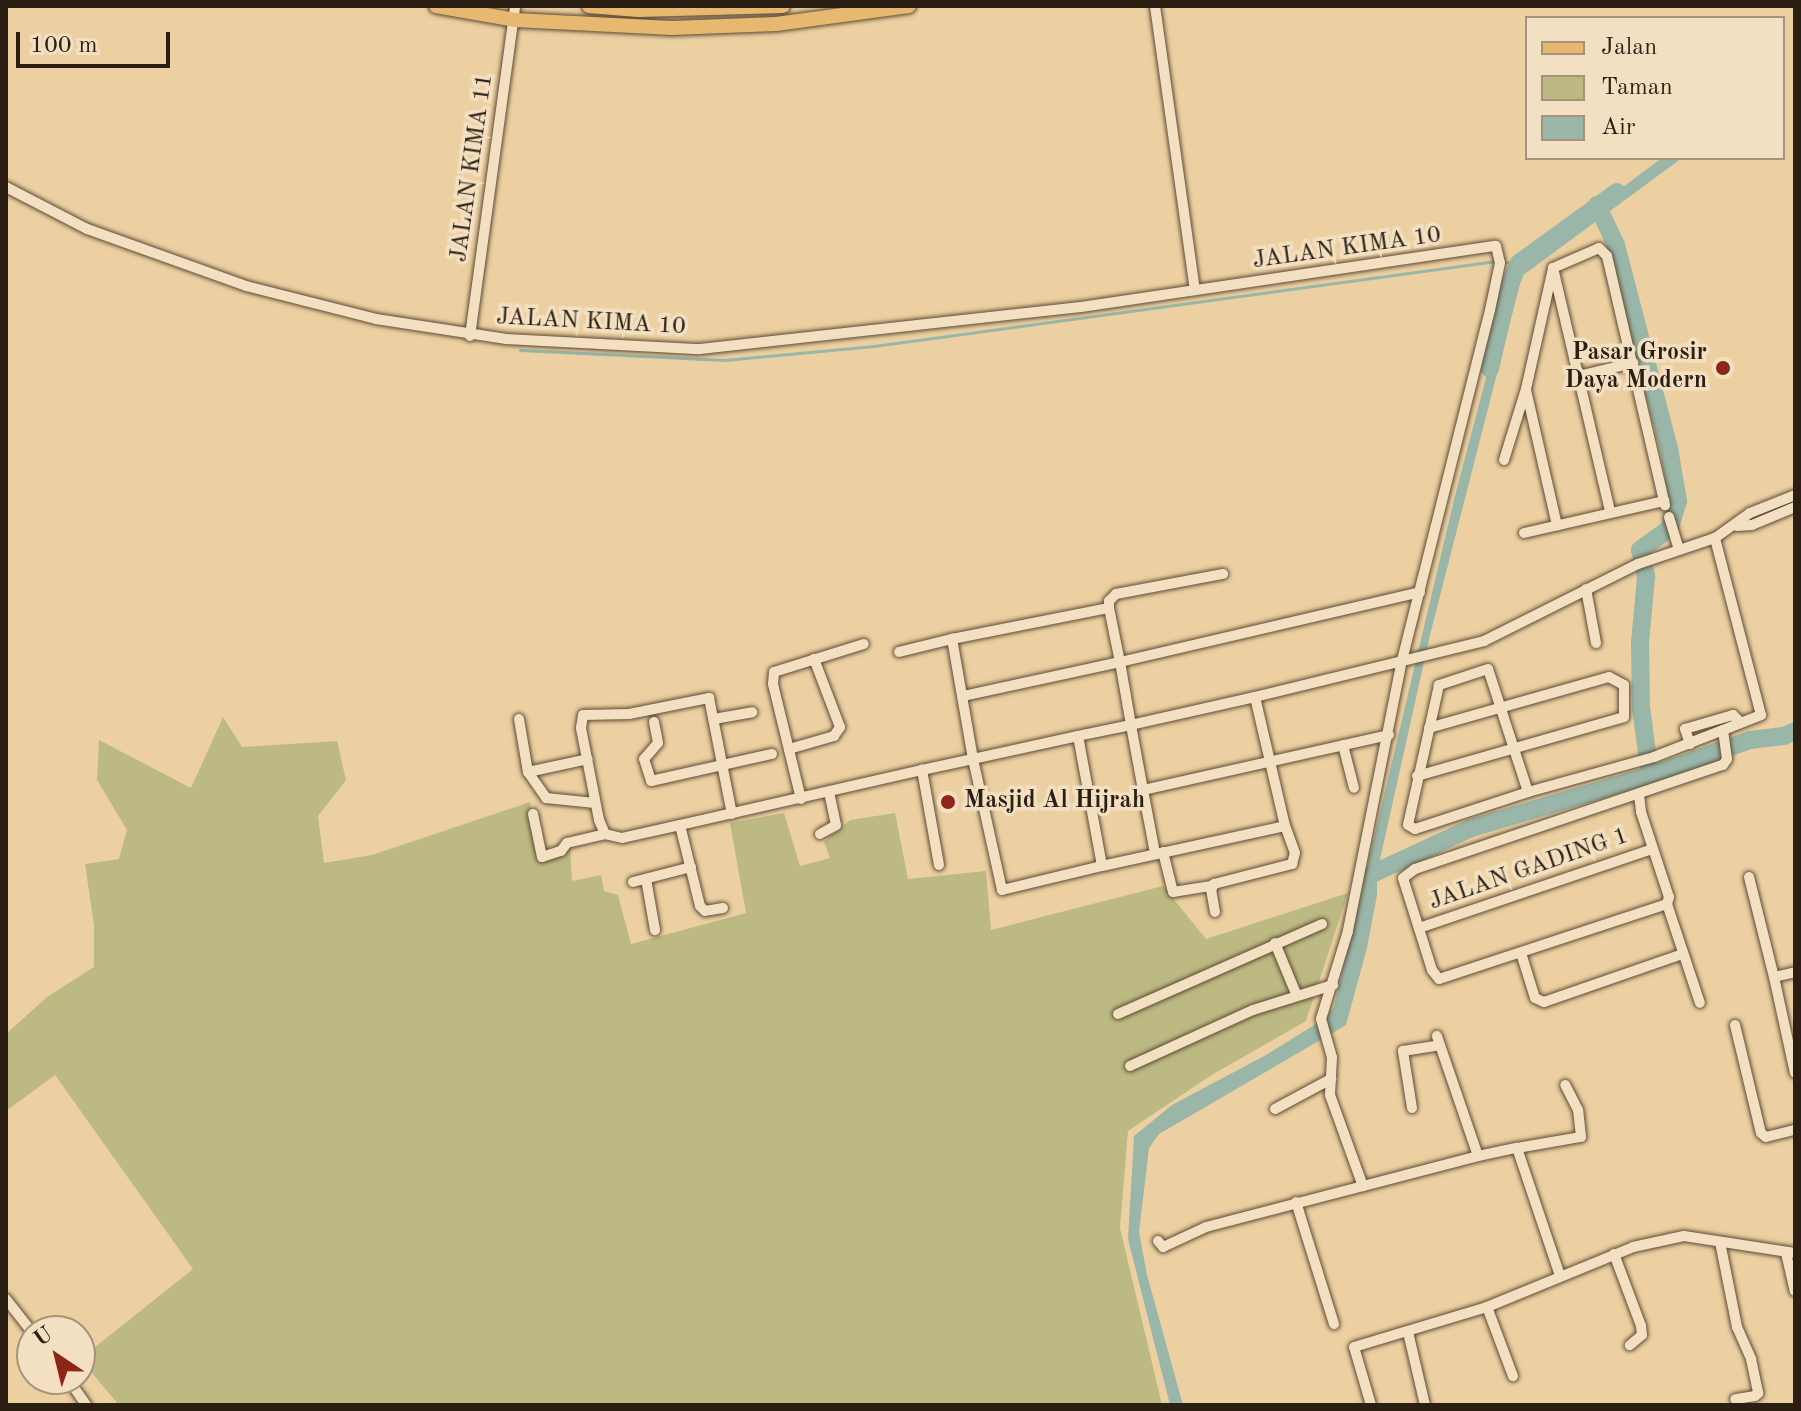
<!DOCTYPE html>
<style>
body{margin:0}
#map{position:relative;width:1801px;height:1411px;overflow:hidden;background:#edd0a1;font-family:"Old Standard TT",serif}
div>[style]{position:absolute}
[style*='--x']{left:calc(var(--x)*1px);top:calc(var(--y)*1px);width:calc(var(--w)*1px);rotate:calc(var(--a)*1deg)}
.green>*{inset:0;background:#bcba82}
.water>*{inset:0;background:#99b6a8}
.stream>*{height:3px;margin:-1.5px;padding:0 1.5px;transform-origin:1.5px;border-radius:1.5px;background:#99b6a8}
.river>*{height:18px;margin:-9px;padding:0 9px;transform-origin:9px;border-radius:9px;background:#99b6a8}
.roads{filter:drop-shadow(0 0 2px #5c4b36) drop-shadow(0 0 2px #5c4b36)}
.minor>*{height:10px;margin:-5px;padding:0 5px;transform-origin:5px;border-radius:5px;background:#f3e0c2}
.major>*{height:14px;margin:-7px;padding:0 7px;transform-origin:7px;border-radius:7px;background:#e6b870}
.dots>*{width:22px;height:22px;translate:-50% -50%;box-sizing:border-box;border:4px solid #f3e0c2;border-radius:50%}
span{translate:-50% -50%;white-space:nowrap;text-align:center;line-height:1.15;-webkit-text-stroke:7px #f3e0c2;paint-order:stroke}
.street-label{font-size:24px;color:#2b1f13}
.poi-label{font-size:24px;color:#2b1f13;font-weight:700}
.right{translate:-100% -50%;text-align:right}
.left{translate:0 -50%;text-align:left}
.frame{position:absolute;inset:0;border:8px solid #2b1f13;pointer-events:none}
.legend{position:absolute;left:1525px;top:16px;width:260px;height:144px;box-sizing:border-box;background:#f3e0c2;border:2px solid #a3937c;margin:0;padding:10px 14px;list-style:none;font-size:24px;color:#2b1f13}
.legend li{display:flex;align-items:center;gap:16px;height:40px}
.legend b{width:40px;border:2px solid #a3937c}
.north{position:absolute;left:16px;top:1315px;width:80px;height:80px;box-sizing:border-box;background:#f3e0c2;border:2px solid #a3937c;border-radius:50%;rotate:325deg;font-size:22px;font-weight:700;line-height:32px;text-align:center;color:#2b1f13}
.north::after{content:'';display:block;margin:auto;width:28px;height:36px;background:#8f2418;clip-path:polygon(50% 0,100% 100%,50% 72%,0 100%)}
.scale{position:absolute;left:16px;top:32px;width:154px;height:36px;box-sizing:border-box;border:4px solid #2b1f13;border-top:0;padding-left:10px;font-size:24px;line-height:28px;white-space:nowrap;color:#2b1f13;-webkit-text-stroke:6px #f3e0c2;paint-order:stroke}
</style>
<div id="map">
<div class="green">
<i style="clip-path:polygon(223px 717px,242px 747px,337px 741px,346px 780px,318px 816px,324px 863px,372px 855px,530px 802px,539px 855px,570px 845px,572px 881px,601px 875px,604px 891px,618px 895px,631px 944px,746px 913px,730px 823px,784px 813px,800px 866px,830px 858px,824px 842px,850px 820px,895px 813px,908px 879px,986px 871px,991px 930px,1163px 886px,1206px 939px,1348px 893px,1306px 1021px,1210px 1076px,1128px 1131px,1120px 1228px,1162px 1405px,119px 1405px,80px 1359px,193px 1269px,55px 1075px,6px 1111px,6px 1034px,47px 997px,94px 967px,94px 925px,85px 864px,119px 859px,127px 830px,97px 780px,99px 740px,191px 788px)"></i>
</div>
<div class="water">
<i style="clip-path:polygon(1662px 158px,1682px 158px,1522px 276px,1430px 635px,1377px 873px,1377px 895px,1367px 948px,1346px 1025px,1159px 1134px,1149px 1148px,1139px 1232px,1147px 1275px,1183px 1405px,1170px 1405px,1128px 1239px,1134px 1136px,1172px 1105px,1266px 1055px,1324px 1019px,1334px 1007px,1454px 500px,1515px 267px)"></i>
</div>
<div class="stream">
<i style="--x:1503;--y:262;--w:16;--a:4"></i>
<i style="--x:520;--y:350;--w:205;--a:2.8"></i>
<i style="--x:725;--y:360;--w:150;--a:-5.4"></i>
<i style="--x:874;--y:346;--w:628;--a:-7.78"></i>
</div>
<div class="river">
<i style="--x:1597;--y:205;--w:44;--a:64.6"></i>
<i style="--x:1616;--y:245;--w:210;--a:75.4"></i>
<i style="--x:1669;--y:448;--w:54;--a:80.4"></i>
<i style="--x:1678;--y:501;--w:28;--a:107"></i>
<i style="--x:1670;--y:528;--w:37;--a:144"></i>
<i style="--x:1640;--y:550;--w:28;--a:77"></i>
<i style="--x:1646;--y:577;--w:66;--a:95.2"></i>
<i style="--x:1640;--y:643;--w:64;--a:89.1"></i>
<i style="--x:1641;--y:707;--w:69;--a:82.5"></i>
<i style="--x:1490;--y:369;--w:82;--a:-77.3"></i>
<i style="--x:1508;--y:289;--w:28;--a:-67"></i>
<i style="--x:1519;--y:263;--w:121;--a:-35.9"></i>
<i style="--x:1372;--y:874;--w:109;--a:-24.9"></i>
<i style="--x:1471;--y:828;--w:191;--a:-16.4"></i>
<i style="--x:1654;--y:774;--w:102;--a:-19.5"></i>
<i style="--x:1750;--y:740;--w:34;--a:-7"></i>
<i style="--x:1784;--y:736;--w:12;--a:-24"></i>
</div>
<div class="roads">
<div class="minor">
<i style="--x:1155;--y:6;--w:287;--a:82"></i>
<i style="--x:6;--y:187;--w:91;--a:27.4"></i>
<i style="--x:87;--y:229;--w:169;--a:19.7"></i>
<i style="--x:246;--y:286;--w:134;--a:14.2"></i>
<i style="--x:376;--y:319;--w:132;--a:8.7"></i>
<i style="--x:506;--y:339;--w:194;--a:3"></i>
<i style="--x:700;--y:349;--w:383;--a:-6.3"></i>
<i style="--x:1081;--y:307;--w:419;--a:-8.4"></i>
<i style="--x:1496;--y:246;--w:17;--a:77"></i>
<i style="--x:1500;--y:263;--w:48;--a:102"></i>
<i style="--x:1490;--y:310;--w:361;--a:104.1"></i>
<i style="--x:1402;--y:660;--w:276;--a:101.3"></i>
<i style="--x:1348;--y:931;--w:92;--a:107.1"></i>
<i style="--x:1321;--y:1019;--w:40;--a:74"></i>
<i style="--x:1332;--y:1057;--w:38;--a:93"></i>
<i style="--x:1330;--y:1095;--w:97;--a:70.1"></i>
<i style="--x:1553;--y:268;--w:50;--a:-23.5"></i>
<i style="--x:1599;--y:248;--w:11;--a:45"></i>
<i style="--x:1607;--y:256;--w:256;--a:76.9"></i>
<i style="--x:1553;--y:268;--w:250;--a:76.8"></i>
<i style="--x:470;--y:336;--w:333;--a:-82.2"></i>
<i style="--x:1578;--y:376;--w:57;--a:-13.3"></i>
<i style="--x:1526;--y:390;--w:139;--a:77.1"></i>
<i style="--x:1504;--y:460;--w:74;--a:-72.8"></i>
<i style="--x:1526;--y:389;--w:124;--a:-77.4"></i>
<i style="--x:1669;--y:517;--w:34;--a:73"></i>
<i style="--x:1737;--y:526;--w:15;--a:-4"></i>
<i style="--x:1752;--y:525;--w:47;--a:-22.7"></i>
<i style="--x:1524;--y:533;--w:144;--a:-12.9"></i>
<i style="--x:1586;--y:589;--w:55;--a:79.5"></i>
<i style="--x:1109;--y:608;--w:7;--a:-90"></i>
<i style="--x:1109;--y:601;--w:10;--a:-45"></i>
<i style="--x:1116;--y:594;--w:109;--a:-10.6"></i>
<i style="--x:899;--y:652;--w:55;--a:-13.8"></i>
<i style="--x:1255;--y:697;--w:127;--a:167.3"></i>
<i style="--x:1131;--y:725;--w:64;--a:-99.9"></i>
<i style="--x:1120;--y:662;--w:308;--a:-13.1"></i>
<i style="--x:519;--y:719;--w:54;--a:80.4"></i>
<i style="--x:528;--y:772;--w:32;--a:55"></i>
<i style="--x:546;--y:798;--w:49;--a:5.8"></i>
<i style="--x:714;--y:719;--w:39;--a:-10"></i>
<i style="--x:654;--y:722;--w:21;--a:79"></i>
<i style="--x:658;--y:743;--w:21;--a:131"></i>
<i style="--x:644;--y:759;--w:23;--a:72"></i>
<i style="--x:651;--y:781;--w:124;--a:-12.6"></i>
<i style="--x:1078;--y:736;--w:107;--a:167.6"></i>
<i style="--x:973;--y:759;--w:134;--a:77.5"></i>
<i style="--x:1002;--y:890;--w:103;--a:-13.5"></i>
<i style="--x:1690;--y:744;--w:16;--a:-108"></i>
<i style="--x:1685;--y:729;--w:50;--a:-16.3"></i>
<i style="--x:1733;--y:715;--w:8;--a:45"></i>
<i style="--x:1343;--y:745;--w:44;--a:75.7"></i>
<i style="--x:789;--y:749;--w:47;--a:-16.1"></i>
<i style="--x:834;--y:736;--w:11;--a:-56"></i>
<i style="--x:840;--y:727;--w:73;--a:-110.9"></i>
<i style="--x:528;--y:772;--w:61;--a:-12.2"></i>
<i style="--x:1417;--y:776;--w:215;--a:-15.9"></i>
<i style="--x:1624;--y:717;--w:32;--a:-90"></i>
<i style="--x:1624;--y:685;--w:17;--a:-152"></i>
<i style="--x:1609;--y:677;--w:187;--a:164.2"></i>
<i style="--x:1143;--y:790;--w:66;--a:-100.5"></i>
<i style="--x:1131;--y:725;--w:54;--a:168.3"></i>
<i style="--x:1078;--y:736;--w:132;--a:79.5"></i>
<i style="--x:1102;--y:866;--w:187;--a:-12.3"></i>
<i style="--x:1285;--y:826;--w:132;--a:-103.1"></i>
<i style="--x:1255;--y:697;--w:236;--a:-13.7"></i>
<i style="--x:1484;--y:641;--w:172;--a:-26.6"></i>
<i style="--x:1638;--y:564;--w:81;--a:-18.7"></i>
<i style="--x:1715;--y:538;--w:43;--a:-35.5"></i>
<i style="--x:1750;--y:513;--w:48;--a:-21.8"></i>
<i style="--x:1528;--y:792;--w:129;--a:-108"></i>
<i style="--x:1488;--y:669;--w:52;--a:161.9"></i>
<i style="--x:1439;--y:685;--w:143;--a:102.5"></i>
<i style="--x:1408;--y:825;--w:8;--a:30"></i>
<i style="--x:1415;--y:829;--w:119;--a:-18.1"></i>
<i style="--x:1528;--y:792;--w:131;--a:-15.5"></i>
<i style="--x:1654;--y:757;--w:74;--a:-21.4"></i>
<i style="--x:1639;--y:795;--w:17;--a:83"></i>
<i style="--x:1641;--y:812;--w:89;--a:71.8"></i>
<i style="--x:1669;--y:897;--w:7;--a:106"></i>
<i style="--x:1667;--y:904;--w:104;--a:71.6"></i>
<i style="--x:801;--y:799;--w:118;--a:-103.7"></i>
<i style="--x:773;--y:684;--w:12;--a:-85"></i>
<i style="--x:774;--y:672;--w:94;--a:-17.3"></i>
<i style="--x:533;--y:814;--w:44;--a:78.2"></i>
<i style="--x:542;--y:857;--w:20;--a:-18"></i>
<i style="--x:561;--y:851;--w:10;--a:-53"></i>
<i style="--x:567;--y:843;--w:39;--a:-13"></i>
<i style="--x:680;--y:825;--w:59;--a:167.4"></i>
<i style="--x:622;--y:838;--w:17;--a:-167"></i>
<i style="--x:605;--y:834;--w:15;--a:-113"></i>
<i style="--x:599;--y:820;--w:94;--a:-101.1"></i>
<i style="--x:581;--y:728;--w:13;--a:-81"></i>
<i style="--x:583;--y:715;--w:46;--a:-1.2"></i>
<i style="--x:629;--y:714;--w:82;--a:-11.3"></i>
<i style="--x:709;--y:698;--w:118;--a:78.8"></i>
<i style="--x:820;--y:834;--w:18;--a:-29"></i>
<i style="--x:836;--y:825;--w:34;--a:-102"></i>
<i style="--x:1163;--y:852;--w:41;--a:76"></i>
<i style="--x:1173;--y:892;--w:39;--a:-9"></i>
<i style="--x:1155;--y:853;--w:64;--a:-100.8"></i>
<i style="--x:1143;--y:790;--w:252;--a:-12.6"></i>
<i style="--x:939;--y:865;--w:97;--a:-100.1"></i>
<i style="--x:922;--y:770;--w:52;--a:-12.2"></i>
<i style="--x:973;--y:759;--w:122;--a:-99.9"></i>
<i style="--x:952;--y:639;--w:160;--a:-11.2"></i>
<i style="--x:1109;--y:608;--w:55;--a:78.5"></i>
<i style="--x:1120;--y:662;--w:161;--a:167.8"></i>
<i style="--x:1749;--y:877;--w:103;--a:76"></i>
<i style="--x:1774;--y:977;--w:22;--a:-13"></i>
<i style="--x:646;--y:879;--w:52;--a:80"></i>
<i style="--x:633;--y:882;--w:60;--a:-14.5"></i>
<i style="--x:1667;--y:904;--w:240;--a:161.8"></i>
<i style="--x:1439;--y:979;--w:11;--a:-128"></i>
<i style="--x:1432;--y:970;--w:96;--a:-107.5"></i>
<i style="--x:1403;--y:878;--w:15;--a:-37"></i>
<i style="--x:1415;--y:869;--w:325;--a:-18.7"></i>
<i style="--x:1723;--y:765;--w:7;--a:-56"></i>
<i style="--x:1727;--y:759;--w:29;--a:-98"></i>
<i style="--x:1723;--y:730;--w:41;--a:-21.5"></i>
<i style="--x:1761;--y:715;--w:183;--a:-104.6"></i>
<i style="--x:723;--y:908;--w:18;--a:171"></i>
<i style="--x:705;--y:911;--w:7;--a:-135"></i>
<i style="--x:700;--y:906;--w:83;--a:-103.9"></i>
<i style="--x:680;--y:825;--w:248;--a:-12.8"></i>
<i style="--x:1215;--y:912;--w:22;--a:-100"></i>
<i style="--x:1211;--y:890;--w:7;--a:-63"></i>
<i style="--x:1214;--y:884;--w:81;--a:-14.4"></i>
<i style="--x:1292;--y:864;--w:11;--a:-75"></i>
<i style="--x:1295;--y:853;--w:29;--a:-110"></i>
<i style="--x:1419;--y:928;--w:246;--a:-18.7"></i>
<i style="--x:1275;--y:943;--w:57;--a:67.5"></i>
<i style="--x:1521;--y:953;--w:47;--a:72.7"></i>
<i style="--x:1535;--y:998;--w:10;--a:24"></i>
<i style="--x:1544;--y:1002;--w:147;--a:-19.1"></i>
<i style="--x:1774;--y:977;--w:98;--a:77.7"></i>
<i style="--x:1118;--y:1014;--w:223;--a:-23.8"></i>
<i style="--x:1735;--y:1025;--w:111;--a:76.5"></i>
<i style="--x:1761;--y:1133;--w:6;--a:39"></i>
<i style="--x:1766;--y:1137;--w:30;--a:-14"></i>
<i style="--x:1130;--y:1066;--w:135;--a:-24.5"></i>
<i style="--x:1253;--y:1010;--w:84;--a:-17.4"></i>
<i style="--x:1412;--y:1108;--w:58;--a:-99"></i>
<i style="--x:1403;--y:1051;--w:37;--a:-9"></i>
<i style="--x:1275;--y:1109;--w:64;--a:-28.2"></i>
<i style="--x:1517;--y:1148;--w:65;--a:-9.8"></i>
<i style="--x:1581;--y:1137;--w:27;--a:-96"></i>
<i style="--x:1578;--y:1110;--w:28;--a:-117"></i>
<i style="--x:1478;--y:1156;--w:40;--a:-12"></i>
<i style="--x:1517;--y:1148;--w:135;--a:71.4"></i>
<i style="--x:1296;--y:1202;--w:128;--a:72.7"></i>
<i style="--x:1158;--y:1241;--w:8;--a:50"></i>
<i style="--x:1163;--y:1247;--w:47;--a:-24.9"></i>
<i style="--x:1206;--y:1227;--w:281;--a:-14.6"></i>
<i style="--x:1478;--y:1156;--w:127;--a:-108.9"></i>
<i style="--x:1720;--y:1242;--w:87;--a:78.7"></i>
<i style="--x:1737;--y:1327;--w:35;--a:66"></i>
<i style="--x:1751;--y:1359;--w:35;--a:78"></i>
<i style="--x:1758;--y:1393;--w:4;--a:135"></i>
<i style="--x:1755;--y:1396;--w:20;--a:171"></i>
<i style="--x:1786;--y:1253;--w:39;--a:77"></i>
<i style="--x:1614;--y:1254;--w:77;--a:69.4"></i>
<i style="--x:1641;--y:1326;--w:9;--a:84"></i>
<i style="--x:1642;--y:1335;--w:16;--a:140"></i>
<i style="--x:6;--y:1299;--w:42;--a:51.8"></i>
<i style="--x:1487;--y:1307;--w:74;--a:69.4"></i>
<i style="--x:1408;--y:1332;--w:75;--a:76.9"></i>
<i style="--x:68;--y:1379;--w:32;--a:55"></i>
<i style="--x:1371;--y:1405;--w:60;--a:-106.3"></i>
<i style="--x:1354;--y:1347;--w:139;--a:-16.7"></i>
<i style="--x:1487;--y:1307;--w:158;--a:-22.3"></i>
<i style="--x:1633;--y:1247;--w:52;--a:-12.2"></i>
<i style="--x:1684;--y:1236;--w:112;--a:8.7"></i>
</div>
<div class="major">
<i style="--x:436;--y:6;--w:80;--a:10"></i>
<i style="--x:515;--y:20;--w:157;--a:2.9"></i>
<i style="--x:672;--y:28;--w:104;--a:-2.2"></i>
<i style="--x:776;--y:24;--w:134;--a:-7.7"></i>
<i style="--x:589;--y:6;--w:49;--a:4.7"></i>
<i style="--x:638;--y:10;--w:145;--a:-1.6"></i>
</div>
</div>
<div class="dots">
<i style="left:1723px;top:368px;background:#8f2418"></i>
<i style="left:948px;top:802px;background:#8f2418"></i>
</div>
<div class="street-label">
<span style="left:473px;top:168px;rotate:-82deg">JALAN KIMA 11</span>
<span style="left:1347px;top:249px;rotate:-8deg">JALAN KIMA 10</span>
<span style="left:591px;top:323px;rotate:3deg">JALAN KIMA 10</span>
<span style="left:1529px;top:870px;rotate:-19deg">JALAN GADING 1</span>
</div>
<div class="poi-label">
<span class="right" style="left:1707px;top:368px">Pasar Grosir<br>Daya Modern</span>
<span class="left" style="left:964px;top:802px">Masjid Al Hijrah</span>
</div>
<div class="frame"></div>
<ul class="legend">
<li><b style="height:10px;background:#e6b870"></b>Jalan</li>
<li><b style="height:22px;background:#bcba82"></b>Taman</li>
<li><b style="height:22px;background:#99b6a8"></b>Air</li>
</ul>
<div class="north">U</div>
<div class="scale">100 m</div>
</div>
